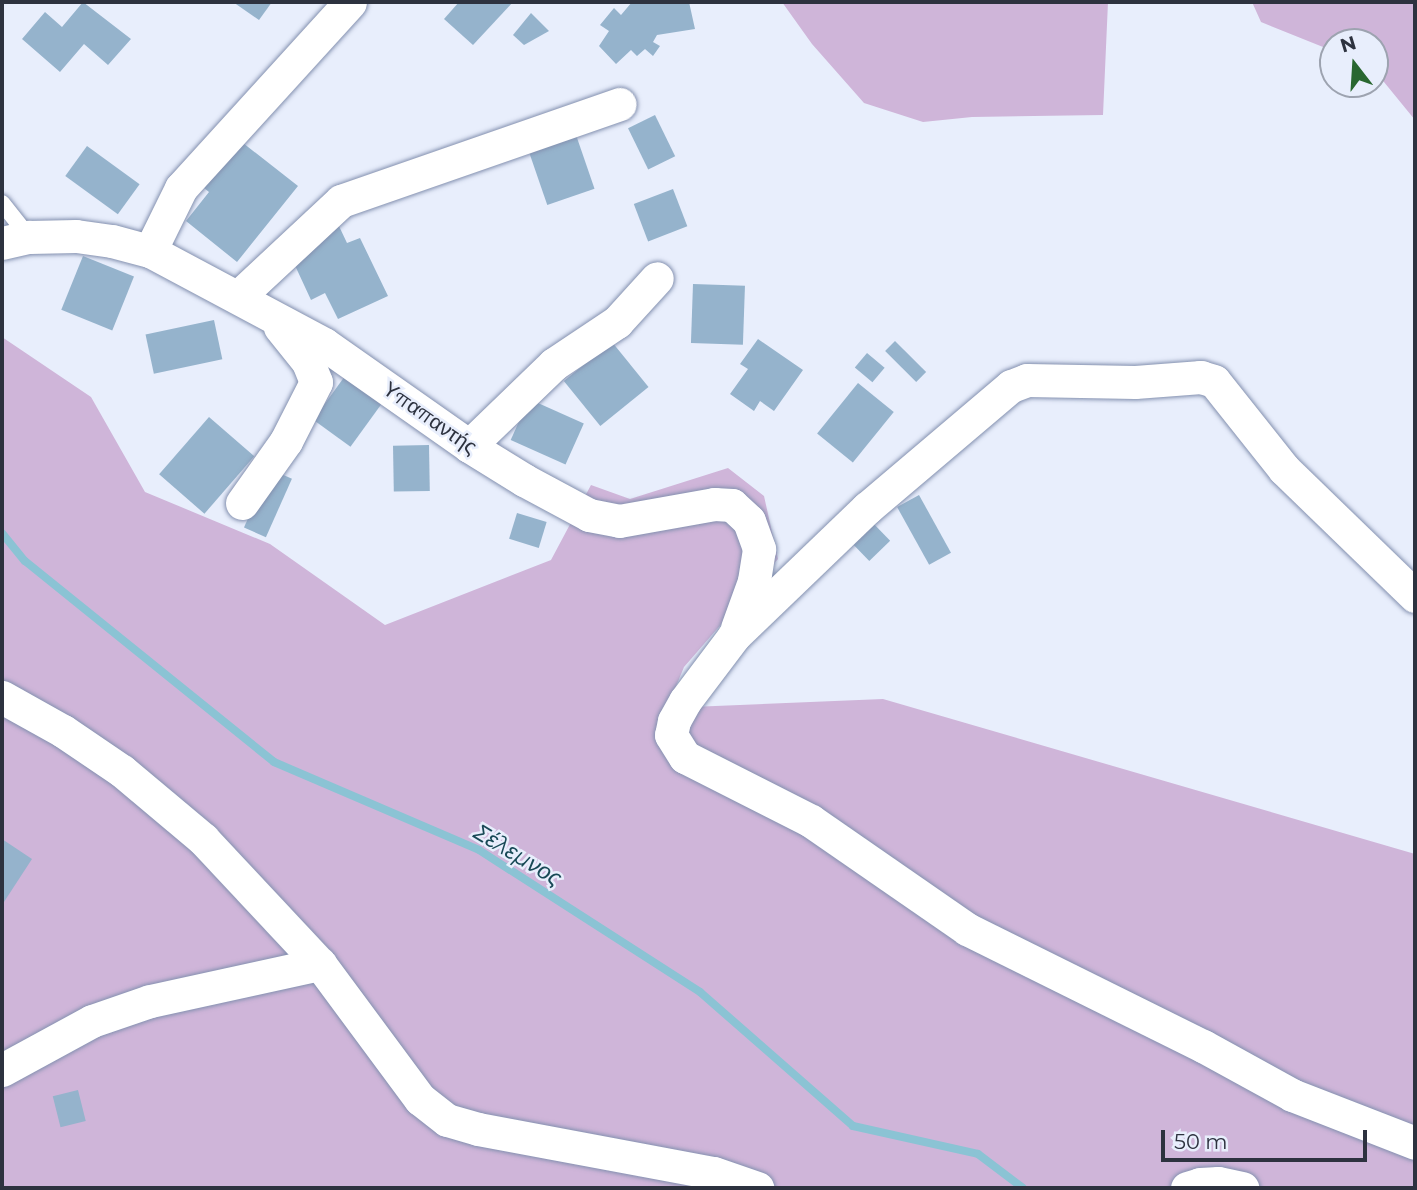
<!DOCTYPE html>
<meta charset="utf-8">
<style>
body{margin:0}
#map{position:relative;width:1417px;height:1190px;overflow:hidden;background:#e8eefc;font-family:Montserrat,sans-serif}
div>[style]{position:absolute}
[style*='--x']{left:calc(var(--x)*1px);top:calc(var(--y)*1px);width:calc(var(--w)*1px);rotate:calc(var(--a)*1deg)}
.green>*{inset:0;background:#cfb5d9}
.stream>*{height:8px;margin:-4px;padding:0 4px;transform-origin:4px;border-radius:4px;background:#8bc3d4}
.building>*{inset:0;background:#95b3cc;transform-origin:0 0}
.roads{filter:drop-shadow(0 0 2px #8390af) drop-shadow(0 0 2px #8390af)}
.lane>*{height:16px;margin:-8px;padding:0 8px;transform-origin:8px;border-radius:8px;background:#fff}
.street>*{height:33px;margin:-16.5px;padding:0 16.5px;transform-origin:16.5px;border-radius:16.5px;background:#fff}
span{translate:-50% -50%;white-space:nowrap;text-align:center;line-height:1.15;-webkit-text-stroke:5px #e8eefc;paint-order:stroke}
.street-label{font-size:21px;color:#2d323f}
.water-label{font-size:23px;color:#184956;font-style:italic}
.frame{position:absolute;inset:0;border:4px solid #2d323f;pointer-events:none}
.north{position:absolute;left:1319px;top:28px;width:70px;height:70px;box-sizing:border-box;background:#e8eefc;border:2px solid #9da3b0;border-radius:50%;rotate:343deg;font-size:19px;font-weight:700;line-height:28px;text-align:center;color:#2d323f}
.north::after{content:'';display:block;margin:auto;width:24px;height:32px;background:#296730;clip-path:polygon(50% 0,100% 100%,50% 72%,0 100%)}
.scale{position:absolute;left:1161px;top:1130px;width:206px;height:32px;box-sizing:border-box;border:4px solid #2d323f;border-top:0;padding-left:9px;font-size:21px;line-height:24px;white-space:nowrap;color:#2d323f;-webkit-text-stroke:5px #e8eefc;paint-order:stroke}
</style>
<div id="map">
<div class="green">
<i style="clip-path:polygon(782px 2px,1108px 2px,1103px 115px,972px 117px,923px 122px,864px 103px,812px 44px)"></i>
<i style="clip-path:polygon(1252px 2px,1415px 2px,1415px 120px,1375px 71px,1375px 42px,1333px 42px,1333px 51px,1261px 22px)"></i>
<i style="clip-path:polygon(2px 337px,91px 397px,145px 492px,270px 544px,385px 625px,551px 560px,591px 485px,630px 499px,728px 468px,764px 496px,778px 559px,684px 667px,667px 708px,883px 699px,1415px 854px,1415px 1188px,2px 1188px)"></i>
</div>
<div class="stream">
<i style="--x:2;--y:533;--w:36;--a:51"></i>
<i style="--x:25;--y:561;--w:320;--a:38.9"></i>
<i style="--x:274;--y:762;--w:223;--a:23.2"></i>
<i style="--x:479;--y:850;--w:263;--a:32.7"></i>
<i style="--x:700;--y:992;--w:203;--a:41.2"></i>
<i style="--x:853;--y:1126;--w:128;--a:12.6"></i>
<i style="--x:978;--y:1154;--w:56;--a:37.1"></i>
</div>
<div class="building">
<i style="clip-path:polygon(83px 2px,131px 39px,108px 65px,84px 44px,60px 72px,22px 39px,45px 12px,62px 27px)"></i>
<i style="clip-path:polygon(233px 2px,272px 2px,259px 20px)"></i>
<i style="clip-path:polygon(459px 2px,513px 2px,473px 45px,444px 19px)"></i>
<i style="clip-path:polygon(632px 2px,689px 2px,695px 29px,657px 35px,653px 42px,660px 46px,653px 56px,645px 49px,637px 56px,631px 50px,616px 64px,599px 46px,609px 31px,600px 25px,614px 8px,621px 15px)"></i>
<i style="clip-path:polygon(531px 13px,549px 31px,524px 45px,513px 35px)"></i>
<i style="left:655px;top:115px;width:46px;height:30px;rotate:64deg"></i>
<i style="left:575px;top:132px;width:60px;height:50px;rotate:71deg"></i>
<i style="clip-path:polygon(243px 143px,298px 186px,237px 262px,186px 221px,209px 192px,198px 183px,224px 151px,232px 157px)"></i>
<i style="left:87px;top:146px;width:65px;height:37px;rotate:36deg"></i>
<i style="left:673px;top:189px;width:40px;height:42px;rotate:69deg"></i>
<i style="clip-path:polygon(338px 224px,347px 243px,360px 238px,388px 296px,338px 319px,325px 293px,311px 300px,292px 259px,318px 246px,313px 235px)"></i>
<i style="left:83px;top:256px;width:55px;height:58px;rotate:22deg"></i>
<i style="left:693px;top:284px;width:52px;height:59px;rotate:2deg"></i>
<i style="left:214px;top:320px;width:40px;height:70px;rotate:78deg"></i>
<i style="clip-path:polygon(758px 339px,803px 370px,774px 411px,760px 401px,754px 411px,730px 394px,748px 369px,740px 364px)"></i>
<i style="left:895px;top:341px;width:44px;height:14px;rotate:45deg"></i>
<i style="left:612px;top:342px;width:58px;height:62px;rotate:51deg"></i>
<i style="left:867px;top:353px;width:23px;height:19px;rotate:40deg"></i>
<i style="left:345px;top:376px;width:46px;height:54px;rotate:36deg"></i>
<i style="left:858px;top:383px;width:46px;height:65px;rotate:39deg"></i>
<i style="left:529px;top:399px;width:60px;height:45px;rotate:24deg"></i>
<i style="left:209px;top:417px;width:60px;height:76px;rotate:41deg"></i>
<i style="left:429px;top:445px;width:46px;height:36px;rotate:89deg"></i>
<i style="left:270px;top:469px;width:24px;height:64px;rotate:24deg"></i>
<i style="left:919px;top:495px;width:66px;height:25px;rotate:61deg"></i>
<i style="left:517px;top:513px;width:31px;height:27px;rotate:17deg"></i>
<i style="left:870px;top:520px;width:29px;height:29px;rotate:46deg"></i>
<i style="clip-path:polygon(2px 839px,32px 859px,2px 905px)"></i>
<i style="left:78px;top:1090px;width:32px;height:26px;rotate:76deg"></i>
</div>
<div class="roads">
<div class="lane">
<i style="--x:2;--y:203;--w:43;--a:51.5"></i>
</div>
<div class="street">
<i style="--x:2;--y:243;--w:28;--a:-13"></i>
<i style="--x:29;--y:237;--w:47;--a:-1.2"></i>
<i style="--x:76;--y:236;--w:36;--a:8"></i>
<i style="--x:112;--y:241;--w:39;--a:15"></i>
<i style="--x:150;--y:251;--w:197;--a:28.1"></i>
<i style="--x:324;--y:344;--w:177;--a:35.1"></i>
<i style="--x:469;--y:446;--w:65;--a:31.7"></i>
<i style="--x:524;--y:480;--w:74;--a:28.3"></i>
<i style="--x:589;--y:515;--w:31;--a:11"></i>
<i style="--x:619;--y:521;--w:97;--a:-10.1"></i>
<i style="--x:714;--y:504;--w:18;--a:3"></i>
<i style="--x:732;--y:505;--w:23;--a:43"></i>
<i style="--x:749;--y:521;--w:30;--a:70"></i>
<i style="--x:759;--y:549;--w:32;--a:99"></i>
<i style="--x:754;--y:581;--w:50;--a:109.9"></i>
<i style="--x:150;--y:251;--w:70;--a:-63.8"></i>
<i style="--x:181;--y:188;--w:251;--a:-47.7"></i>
<i style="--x:238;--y:297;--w:141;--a:-43"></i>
<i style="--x:341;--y:201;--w:295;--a:-19.2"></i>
<i style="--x:469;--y:446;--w:118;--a:-44"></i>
<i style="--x:554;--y:364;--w:76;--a:-33.7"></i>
<i style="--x:617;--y:322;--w:59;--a:-47.7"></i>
<i style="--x:242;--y:503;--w:76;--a:-54.6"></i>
<i style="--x:286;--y:441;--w:66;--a:-63"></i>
<i style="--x:316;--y:382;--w:22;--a:-112"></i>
<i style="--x:308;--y:362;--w:45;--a:-128.7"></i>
<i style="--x:1415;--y:596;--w:182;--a:-135.9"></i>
<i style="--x:1284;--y:469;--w:112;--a:-128.5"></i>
<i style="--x:1214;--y:381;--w:14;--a:-163"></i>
<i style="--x:1201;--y:377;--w:66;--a:175.7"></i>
<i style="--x:1135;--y:382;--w:108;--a:-178.9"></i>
<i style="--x:1027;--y:380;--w:17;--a:159"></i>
<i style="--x:1011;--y:386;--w:189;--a:139.7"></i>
<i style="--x:867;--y:508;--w:185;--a:136.1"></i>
<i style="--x:734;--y:636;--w:81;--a:127"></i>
<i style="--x:685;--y:701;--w:23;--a:119"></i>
<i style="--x:674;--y:721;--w:14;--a:102"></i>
<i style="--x:671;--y:735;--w:26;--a:58"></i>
<i style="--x:685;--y:757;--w:141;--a:26.9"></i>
<i style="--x:811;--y:821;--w:190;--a:34.7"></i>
<i style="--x:967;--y:929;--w:263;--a:26.4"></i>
<i style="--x:1203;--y:1046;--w:102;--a:28.8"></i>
<i style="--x:1292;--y:1095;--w:132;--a:21.3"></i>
<i style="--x:2;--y:697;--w:70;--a:29.1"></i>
<i style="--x:63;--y:731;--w:71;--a:34.1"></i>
<i style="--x:122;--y:771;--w:106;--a:40"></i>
<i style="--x:203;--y:839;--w:171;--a:46.9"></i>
<i style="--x:320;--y:964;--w:168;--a:53.5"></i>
<i style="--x:420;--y:1099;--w:34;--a:38"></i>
<i style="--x:447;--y:1120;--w:32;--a:16"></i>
<i style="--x:478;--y:1129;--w:240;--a:10.6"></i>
<i style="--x:714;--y:1173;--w:46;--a:19.2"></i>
<i style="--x:2;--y:1070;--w:102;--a:-28.6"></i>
<i style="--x:92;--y:1021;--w:61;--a:-19"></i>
<i style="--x:150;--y:1001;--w:174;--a:-12.3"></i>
<i style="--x:1187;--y:1188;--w:14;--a:-17"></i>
<i style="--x:1200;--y:1184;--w:18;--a:-3"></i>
<i style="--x:1218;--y:1183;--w:25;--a:12"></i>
</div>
</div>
<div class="street-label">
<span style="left:430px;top:418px;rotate:35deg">Υπαπαντής</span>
</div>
<div class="water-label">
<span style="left:518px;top:855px;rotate:31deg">Σέλεμνος</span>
</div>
<div class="frame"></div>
<div class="north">N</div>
<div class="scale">50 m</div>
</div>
